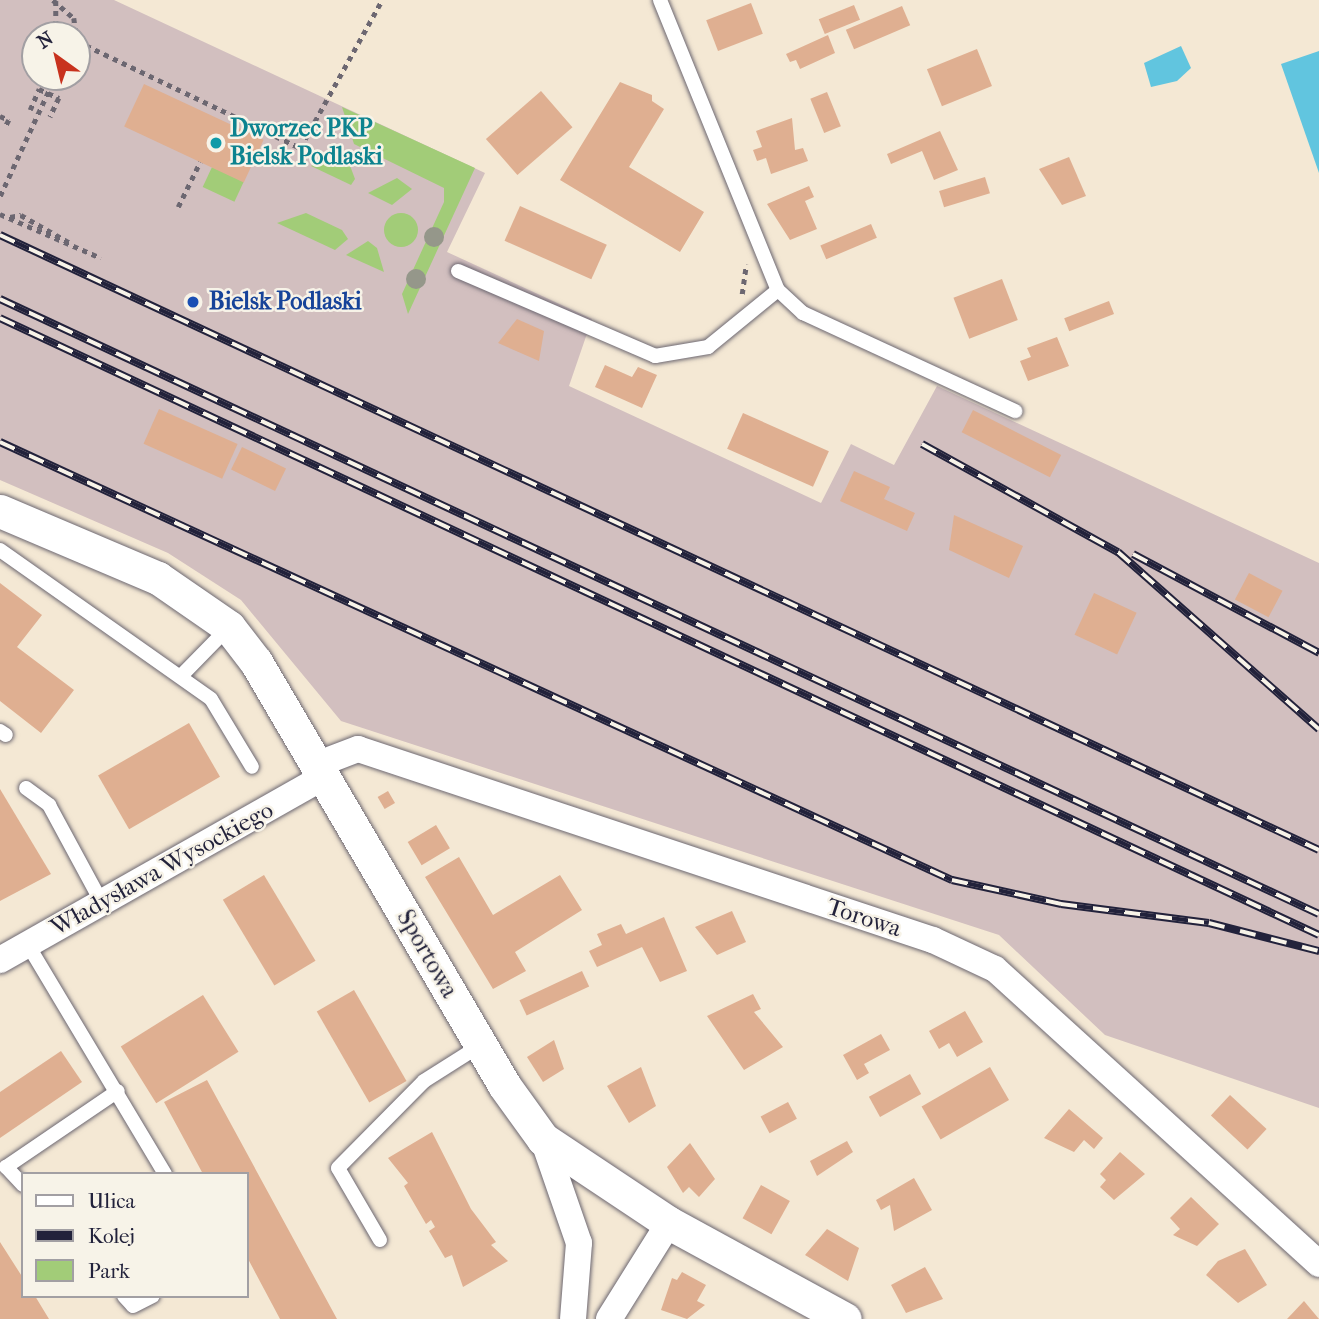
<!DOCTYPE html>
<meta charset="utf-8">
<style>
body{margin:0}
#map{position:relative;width:1319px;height:1319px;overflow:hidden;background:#f4e8d4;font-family:"IM FELL French Canon",serif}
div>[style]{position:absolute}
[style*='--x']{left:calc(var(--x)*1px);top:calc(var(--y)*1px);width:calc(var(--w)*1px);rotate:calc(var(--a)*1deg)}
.industrial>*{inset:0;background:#d2bfbf}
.green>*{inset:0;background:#a2cc78;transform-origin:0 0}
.round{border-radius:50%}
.water>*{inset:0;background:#61c5df}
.building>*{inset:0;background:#dfaf91;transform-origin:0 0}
.path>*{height:4.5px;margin-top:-2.25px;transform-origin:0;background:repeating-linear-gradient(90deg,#6c6771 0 5px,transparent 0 10px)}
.roads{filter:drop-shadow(0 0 2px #6c6771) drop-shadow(0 0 2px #6c6771)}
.service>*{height:14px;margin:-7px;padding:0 7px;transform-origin:7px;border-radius:7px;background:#fff}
.minor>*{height:26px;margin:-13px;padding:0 13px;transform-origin:13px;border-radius:13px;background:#fff}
.tertiary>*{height:33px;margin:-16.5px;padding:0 16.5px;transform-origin:16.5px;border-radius:16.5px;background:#fff}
.rail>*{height:8px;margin-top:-4px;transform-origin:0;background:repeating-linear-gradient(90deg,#f7f3e8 0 16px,#22223b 0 32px);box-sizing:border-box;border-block:2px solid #22223b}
.trees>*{width:20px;height:20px;margin:-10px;border-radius:50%;background:#95978a}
.dots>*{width:19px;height:19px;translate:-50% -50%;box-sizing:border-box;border:4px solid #f7f3e8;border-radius:50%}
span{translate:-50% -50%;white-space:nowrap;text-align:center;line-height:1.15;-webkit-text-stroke:5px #f7f3e8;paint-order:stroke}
.culture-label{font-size:24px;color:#0d838f;font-weight:700}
.left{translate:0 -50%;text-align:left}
.transit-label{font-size:24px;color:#164399;font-weight:700}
.street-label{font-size:24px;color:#22223b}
.legend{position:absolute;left:21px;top:1172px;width:228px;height:126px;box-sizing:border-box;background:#f7f3e8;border:2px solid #a29fa3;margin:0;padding:9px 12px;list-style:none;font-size:21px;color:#22223b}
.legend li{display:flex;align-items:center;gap:14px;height:35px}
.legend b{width:35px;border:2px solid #a29fa3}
.north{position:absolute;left:21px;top:21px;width:70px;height:70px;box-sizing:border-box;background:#f7f3e8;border:2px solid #a29fa3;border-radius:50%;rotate:326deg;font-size:19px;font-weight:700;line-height:28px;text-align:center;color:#22223b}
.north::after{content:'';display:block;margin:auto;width:24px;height:32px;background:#c8321e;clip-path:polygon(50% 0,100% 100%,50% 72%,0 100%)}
</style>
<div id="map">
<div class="industrial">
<i style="clip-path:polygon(evenodd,0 0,114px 0,485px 173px,447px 252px,592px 319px,569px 386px,821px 503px,851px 444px,894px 465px,937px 386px,1319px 563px,1319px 1108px,1105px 1035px,999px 935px,341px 721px,241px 600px,168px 553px,0 480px,0 0,35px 35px,77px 35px,77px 77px,35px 77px,35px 35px)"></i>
</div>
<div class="green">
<i style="clip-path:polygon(342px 107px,475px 168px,408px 314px,402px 294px,444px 202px,444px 188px,354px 144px)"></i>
<i style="clip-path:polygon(337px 150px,346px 155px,355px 179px,351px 185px,311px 166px)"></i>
<i style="left:212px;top:167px;width:35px;height:22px;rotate:25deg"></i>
<i style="clip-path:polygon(397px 178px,412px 189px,392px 205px,368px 193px)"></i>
<i style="clip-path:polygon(306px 213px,342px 230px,348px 239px,335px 250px,277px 223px)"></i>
<i class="round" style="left:384px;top:213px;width:34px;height:34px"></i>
<i style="clip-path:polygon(368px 241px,377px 248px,384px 272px,346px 255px)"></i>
</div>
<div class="water">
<i style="clip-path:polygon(1181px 46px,1191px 68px,1177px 81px,1151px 87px,1144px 63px)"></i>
<i style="clip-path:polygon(1319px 51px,1319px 173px,1281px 64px)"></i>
</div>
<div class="building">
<i style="left:751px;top:3px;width:33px;height:48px;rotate:69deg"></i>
<i style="left:854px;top:5px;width:16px;height:38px;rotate:68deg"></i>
<i style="left:902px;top:6px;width:21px;height:61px;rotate:67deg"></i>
<i style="clip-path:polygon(828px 35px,835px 53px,800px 69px,796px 60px,790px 62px,786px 54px)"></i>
<i style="left:977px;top:49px;width:40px;height:54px;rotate:68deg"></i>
<i style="clip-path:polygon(620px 82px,652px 95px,652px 101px,664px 109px,629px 167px,704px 212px,680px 252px,560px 180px)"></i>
<i style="left:144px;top:84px;width:132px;height:47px;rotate:25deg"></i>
<i style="left:541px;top:91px;width:48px;height:73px;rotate:49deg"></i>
<i style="left:827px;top:92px;width:37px;height:18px;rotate:68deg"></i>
<i style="clip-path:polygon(792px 118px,795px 150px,803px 148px,808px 161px,771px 174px,766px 158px,757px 161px,753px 150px,762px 147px,756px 131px)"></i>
<i style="clip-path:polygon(940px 131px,958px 170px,934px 180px,922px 151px,891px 164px,887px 154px)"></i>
<i style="clip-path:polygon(1069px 157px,1086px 196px,1062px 205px,1039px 169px)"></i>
<i style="left:985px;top:177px;width:17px;height:48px;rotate:73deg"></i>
<i style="clip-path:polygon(809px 186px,814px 197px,805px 201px,817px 229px,790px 240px,767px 204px)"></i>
<i style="left:520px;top:206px;width:95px;height:38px;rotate:24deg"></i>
<i style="left:871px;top:224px;width:15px;height:55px;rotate:67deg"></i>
<i style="left:1002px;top:279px;width:44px;height:52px;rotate:69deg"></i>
<i style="left:1109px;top:301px;width:14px;height:48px;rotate:69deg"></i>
<i style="clip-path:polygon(517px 319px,544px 331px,539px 361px,498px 343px)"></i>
<i style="clip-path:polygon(1057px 337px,1069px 366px,1028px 381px,1020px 361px,1031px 357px,1027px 348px)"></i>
<i style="clip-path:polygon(605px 365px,632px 377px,638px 367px,657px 375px,642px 408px,595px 387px)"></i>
<i style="left:159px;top:409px;width:86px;height:38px;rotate:24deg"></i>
<i style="left:973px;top:410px;width:99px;height:25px;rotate:27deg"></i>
<i style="left:743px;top:413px;width:94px;height:39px;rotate:24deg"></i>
<i style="left:242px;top:447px;width:49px;height:25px;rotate:26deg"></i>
<i style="clip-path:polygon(854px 471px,890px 487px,884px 499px,915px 513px,907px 531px,840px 501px)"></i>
<i style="clip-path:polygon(954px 515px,1023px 546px,1009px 578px,949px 550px)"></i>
<i style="left:1249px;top:573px;width:38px;height:30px;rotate:28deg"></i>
<i style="clip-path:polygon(0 583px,42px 615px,17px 647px,74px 690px,41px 733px,0 701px)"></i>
<i style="left:1094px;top:593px;width:47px;height:46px;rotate:25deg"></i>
<i style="left:189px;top:723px;width:62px;height:105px;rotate:60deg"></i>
<i style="clip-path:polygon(0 789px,51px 874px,0 901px)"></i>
<i style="left:388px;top:791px;width:14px;height:12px;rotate:60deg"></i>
<i style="left:436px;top:825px;width:27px;height:33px;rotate:59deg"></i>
<i style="clip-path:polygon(459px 857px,493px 915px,560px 875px,582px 910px,515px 952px,526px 971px,493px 989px,425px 877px)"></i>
<i style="left:264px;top:875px;width:100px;height:48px;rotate:59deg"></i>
<i style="clip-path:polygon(732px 911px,746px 942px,717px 955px,695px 927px)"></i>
<i style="clip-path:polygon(664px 917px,687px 971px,660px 982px,642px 947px,597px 967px,589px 951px,602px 945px,597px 934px,621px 924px,626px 934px)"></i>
<i style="left:582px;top:971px;width:17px;height:69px;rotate:65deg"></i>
<i style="left:354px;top:990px;width:105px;height:43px;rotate:60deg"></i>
<i style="clip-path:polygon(753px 994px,761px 1009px,754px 1012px,783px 1047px,744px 1070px,707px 1016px)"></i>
<i style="left:203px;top:995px;width:67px;height:97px;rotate:58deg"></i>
<i style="clip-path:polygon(965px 1011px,983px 1042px,957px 1057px,949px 1043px,939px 1049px,929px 1031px)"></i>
<i style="clip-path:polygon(881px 1034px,890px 1050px,864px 1064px,869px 1073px,857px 1080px,843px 1055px)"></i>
<i style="clip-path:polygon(554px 1040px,564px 1069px,543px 1082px,527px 1057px)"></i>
<i style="clip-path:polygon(61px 1051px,82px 1082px,0 1138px,0 1092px)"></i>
<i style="clip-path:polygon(641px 1067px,656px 1106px,629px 1123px,607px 1086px)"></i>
<i style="left:990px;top:1067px;width:38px;height:79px;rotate:60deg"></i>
<i style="left:910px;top:1074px;width:23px;height:47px;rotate:61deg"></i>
<i style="clip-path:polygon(207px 1080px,337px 1319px,280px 1319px,247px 1257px,247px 1174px,203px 1174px,164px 1102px)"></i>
<i style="left:1230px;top:1095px;width:50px;height:28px;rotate:43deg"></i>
<i style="left:788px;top:1102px;width:19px;height:31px;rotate:62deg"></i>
<i style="clip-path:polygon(1069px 1109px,1103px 1138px,1094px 1149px,1084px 1140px,1074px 1152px,1044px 1138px)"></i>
<i style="clip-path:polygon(432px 1132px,471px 1209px,496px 1242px,491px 1245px,508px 1261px,463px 1287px,452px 1255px,445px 1258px,429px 1231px,435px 1227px,431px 1220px,426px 1224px,404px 1186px,408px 1183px,388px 1158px)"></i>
<i style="clip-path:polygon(847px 1141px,853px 1152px,817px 1176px,810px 1161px)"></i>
<i style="clip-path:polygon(690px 1143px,715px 1179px,699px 1197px,689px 1187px,683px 1193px,667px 1167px)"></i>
<i style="clip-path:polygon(1120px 1152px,1145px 1174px,1114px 1200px,1100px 1187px,1106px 1180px,1100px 1174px)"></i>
<i style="clip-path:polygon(914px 1178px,932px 1210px,894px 1231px,890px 1205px,881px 1210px,876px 1200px)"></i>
<i style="left:761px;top:1185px;width:33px;height:38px;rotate:29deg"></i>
<i style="clip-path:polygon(1191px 1197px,1219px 1224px,1197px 1246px,1173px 1235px,1180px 1229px,1170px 1218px)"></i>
<i style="clip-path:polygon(827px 1229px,859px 1248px,848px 1281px,805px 1255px)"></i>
<i style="clip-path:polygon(0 1242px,23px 1278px,23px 1296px,35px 1296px,49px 1319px,0 1319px)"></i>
<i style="clip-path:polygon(1245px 1249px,1267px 1285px,1238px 1303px,1206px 1275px,1218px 1261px)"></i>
<i style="clip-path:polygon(925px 1267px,943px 1299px,906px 1313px,891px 1285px)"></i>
<i style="clip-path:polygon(682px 1272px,706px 1285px,697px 1301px,705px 1305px,687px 1319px,661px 1310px,672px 1278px,677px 1280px)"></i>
<i style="clip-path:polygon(1304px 1301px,1319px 1319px,1287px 1319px)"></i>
</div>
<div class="path">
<i style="--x:53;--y:0;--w:28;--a:41"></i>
<i style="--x:74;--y:18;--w:17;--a:83"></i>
<i style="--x:56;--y:1;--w:34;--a:90"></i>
<i style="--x:77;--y:41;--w:247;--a:25.6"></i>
<i style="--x:300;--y:148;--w:169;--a:-61"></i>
<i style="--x:30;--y:110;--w:23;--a:-67"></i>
<i style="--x:39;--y:89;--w:22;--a:24"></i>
<i style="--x:59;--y:98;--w:21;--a:115"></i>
<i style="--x:0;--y:116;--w:10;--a:24"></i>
<i style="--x:9;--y:120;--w:7;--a:117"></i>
<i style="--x:0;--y:196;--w:131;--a:-65.2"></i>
<i style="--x:178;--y:207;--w:50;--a:-63.9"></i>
<i style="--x:0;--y:214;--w:110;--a:23.5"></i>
<i style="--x:10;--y:217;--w:11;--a:-10"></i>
<i style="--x:21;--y:215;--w:56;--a:29.7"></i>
<i style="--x:742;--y:294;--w:30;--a:-82"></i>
</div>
<div class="roads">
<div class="service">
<i style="--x:660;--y:0;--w:313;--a:67.9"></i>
<i style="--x:778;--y:290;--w:34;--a:43"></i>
<i style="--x:803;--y:313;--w:234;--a:24.8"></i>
<i style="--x:458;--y:271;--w:215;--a:23.3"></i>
<i style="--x:655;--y:356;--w:54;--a:-9.6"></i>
<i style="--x:708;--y:347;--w:90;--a:-39.2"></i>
<i style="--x:0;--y:550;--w:258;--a:35.2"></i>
<i style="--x:211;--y:699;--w:79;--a:58.9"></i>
<i style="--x:181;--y:676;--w:69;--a:-45.6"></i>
<i style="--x:0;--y:731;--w:7;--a:34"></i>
<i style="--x:26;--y:788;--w:29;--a:36"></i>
<i style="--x:49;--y:805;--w:111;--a:61.6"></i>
<i style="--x:28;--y:945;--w:267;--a:59.1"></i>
<i style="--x:23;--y:1185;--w:25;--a:-133"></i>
<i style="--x:6;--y:1167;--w:135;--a:-34.2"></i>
<i style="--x:380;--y:1240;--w:83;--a:-120.3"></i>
<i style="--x:338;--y:1168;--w:122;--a:-45.3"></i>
<i style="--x:424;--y:1081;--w:67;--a:-32.3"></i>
<i style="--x:124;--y:1296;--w:13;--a:48"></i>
<i style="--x:133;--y:1306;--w:22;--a:-27"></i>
</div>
<div class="minor">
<i style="--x:316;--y:765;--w:45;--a:-20.9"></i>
<i style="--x:358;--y:749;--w:606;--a:18.38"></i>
<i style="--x:933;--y:940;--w:68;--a:25.1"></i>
<i style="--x:995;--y:969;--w:438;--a:42.3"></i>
<i style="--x:0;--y:960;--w:371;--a:-29.5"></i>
<i style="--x:543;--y:1139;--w:110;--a:70.9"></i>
<i style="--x:579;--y:1243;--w:76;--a:94.5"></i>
<i style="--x:609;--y:1319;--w:113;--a:-58"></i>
</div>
<div class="tertiary">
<i style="--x:0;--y:511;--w:172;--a:23"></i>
<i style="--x:158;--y:578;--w:86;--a:34.6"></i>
<i style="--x:229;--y:627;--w:44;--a:52.4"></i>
<i style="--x:256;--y:662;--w:490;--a:59.6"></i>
<i style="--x:504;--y:1085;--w:67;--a:54.2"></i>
<i style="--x:543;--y:1139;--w:151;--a:33.7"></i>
<i style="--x:669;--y:1223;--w:200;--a:28.6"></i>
</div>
</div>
<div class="rail">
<i style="--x:0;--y:235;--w:1455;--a:25"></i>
<i style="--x:0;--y:299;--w:1455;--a:25"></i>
<i style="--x:0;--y:318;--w:1456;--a:25.07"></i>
<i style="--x:0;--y:442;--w:1048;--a:24.71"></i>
<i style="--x:952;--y:880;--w:112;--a:12.4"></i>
<i style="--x:1061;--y:904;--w:149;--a:7.3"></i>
<i style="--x:1209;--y:923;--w:114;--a:14.3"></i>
<i style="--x:922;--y:444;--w:224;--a:28.9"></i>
<i style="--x:1118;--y:552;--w:268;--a:41.4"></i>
<i style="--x:1133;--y:554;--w:211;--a:28"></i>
</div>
<div class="trees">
<i style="left:434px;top:237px"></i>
<i style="left:416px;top:279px"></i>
</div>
<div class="dots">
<i style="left:216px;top:143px;background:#0f9aa8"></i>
<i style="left:193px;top:302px;background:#1a4fb4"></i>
</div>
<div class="culture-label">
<span class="left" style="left:230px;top:143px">Dworzec PKP<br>Bielsk Podlaski</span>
</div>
<div class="transit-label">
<span class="left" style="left:209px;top:302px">Bielsk Podlaski</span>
</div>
<div class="street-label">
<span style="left:162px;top:869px;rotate:-29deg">Władysława Wysockiego</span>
<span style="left:864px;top:918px;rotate:18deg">Torowa</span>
<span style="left:427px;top:954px;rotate:60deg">Sportowa</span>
</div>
<ul class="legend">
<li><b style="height:9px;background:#fff"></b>Ulica</li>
<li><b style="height:9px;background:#22223b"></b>Kolej</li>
<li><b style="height:19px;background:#a2cc78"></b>Park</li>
</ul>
<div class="north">N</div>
</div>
